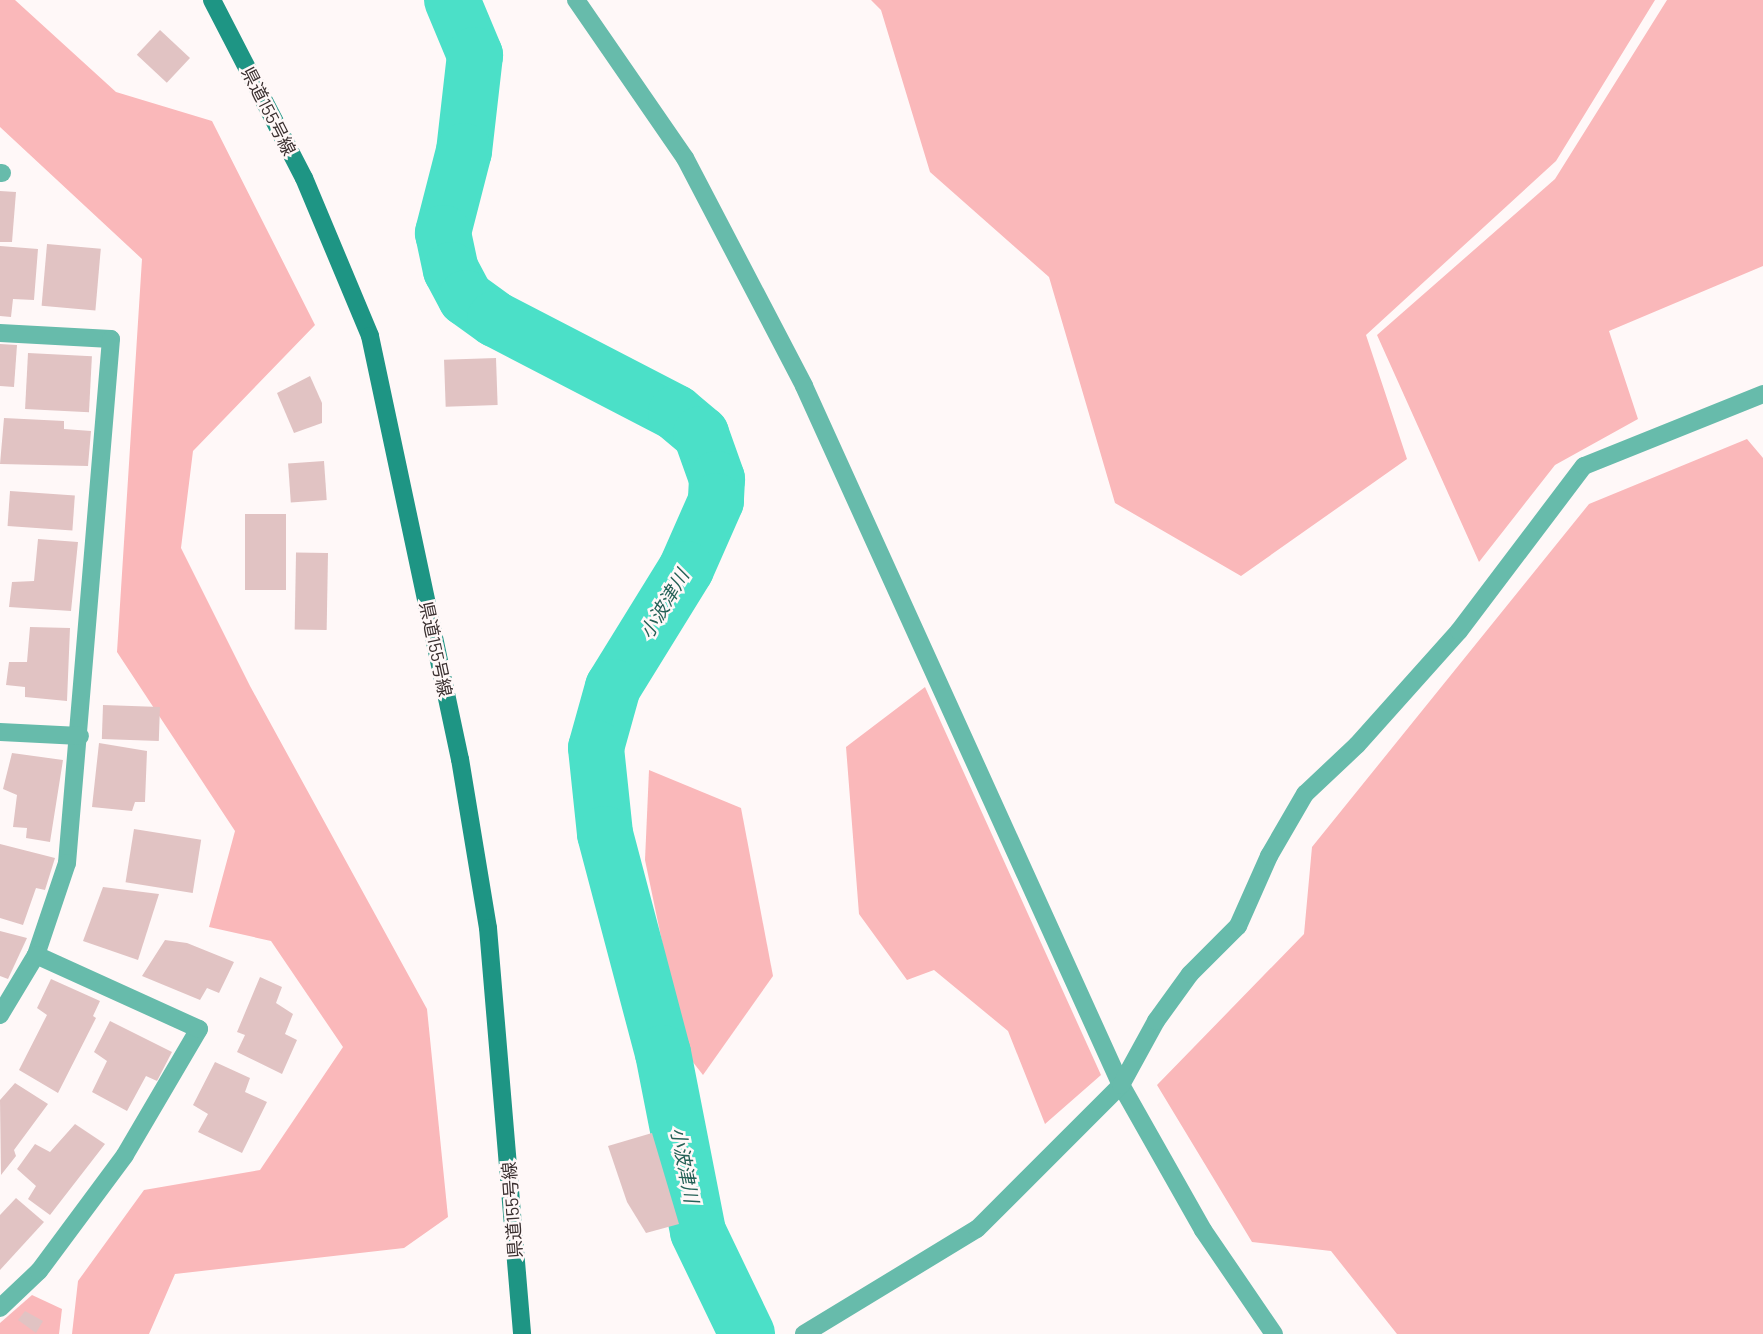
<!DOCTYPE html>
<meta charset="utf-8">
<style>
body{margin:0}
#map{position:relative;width:1763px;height:1334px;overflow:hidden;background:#fff8f8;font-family:Barlow,"Noto Sans JP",sans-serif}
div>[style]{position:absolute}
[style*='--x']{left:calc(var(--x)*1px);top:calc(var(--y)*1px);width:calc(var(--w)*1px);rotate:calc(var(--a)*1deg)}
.green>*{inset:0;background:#fab8ba}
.river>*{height:56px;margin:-28px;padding:0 28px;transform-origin:28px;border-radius:28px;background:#4be0c8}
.building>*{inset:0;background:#e1c3c3;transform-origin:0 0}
.minor>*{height:18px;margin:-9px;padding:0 9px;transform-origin:9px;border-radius:9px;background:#67bbab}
.secondary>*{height:18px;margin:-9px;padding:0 9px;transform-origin:9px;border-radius:9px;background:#1e9584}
span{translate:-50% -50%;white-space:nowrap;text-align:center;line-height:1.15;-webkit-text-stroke:5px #fff8f8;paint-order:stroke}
.street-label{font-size:18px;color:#3b3030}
.water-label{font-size:19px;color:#266157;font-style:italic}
</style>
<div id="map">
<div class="green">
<i style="clip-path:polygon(0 0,15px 0,116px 92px,212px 121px,315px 325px,193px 451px,181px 548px,250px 686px,427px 1009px,448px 1217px,404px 1248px,175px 1274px,149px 1334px,72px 1334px,78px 1281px,144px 1190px,260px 1170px,343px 1047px,271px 941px,209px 927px,235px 831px,117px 652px,142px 259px,0 127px)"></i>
<i style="clip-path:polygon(427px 0,477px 0,480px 35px,440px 39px)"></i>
<i style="clip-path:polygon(871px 0,1655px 0,1556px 161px,1366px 335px,1407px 459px,1241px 576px,1115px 503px,1049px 277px,930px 172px,881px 10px)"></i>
<i style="clip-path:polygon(1667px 0,1763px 0,1763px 266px,1609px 331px,1638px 419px,1555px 465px,1479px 562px,1377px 335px,1555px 179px)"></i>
<i style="clip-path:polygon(1747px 439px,1763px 458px,1763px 1334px,1397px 1334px,1331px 1251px,1252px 1242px,1157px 1085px,1304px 934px,1312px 847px,1589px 504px)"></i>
<i style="clip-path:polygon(925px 687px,1101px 1075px,1045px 1124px,1008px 1031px,934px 970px,907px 980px,859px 914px,846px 747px)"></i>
<i style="clip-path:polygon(649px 770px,741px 808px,773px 976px,703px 1075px,685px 1052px,645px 860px)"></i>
<i style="clip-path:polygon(32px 1295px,62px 1309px,59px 1334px,0 1334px,0 1323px)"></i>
</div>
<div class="river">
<i style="--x:452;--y:0;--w:60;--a:67.3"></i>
<i style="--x:475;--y:55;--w:97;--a:96.5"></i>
<i style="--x:464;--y:151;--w:85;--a:104.4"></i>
<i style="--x:443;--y:233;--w:38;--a:78"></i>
<i style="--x:451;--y:270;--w:32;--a:62"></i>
<i style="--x:466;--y:298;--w:36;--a:36"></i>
<i style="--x:495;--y:319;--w:204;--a:27.4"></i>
<i style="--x:676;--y:413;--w:33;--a:40"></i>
<i style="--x:701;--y:434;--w:48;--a:70.4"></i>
<i style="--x:717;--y:479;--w:22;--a:93"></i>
<i style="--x:716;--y:501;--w:74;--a:113.8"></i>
<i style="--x:686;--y:569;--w:139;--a:121.7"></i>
<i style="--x:613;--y:687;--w:63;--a:105.6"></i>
<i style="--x:596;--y:748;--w:86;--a:84"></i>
<i style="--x:605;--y:834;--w:227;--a:75.2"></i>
<i style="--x:663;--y:1053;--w:182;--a:78.9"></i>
<i style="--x:698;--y:1232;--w:113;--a:64.3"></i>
</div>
<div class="building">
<i style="left:160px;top:30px;width:41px;height:34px;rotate:43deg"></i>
<i style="clip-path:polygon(0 191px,16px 192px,12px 242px,0 242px)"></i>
<i style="left:47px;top:244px;width:54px;height:62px;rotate:5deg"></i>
<i style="clip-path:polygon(0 246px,38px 249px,34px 300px,13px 299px,11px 317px,0 316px)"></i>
<i style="clip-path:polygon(0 344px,17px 345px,14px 387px,0 386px)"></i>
<i style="left:28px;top:353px;width:64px;height:56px;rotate:3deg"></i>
<i style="left:496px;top:358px;width:47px;height:52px;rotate:88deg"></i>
<i style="clip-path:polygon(310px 376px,322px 403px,322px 423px,294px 433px,277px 393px)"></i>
<i style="clip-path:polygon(4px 418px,64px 421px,64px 429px,91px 431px,88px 466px,0 464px)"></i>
<i style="left:324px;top:461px;width:39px;height:36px;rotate:86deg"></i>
<i style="left:10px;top:491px;width:65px;height:35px;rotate:4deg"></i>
<i style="left:245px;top:514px;width:41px;height:76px"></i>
<i style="clip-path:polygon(38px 539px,78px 542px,71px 611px,9px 607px,12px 582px,34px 581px)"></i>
<i style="left:328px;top:553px;width:77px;height:32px;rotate:91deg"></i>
<i style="clip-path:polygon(30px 627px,70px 628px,67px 701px,25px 697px,25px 687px,6px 685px,9px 662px,27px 662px)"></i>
<i style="left:103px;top:705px;width:57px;height:34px;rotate:2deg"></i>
<i style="clip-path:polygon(99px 743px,147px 751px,145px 802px,135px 802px,132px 811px,92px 807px)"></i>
<i style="clip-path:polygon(12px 753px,63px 760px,50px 842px,26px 838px,27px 828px,13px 827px,17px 795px,3px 789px)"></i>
<i style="left:134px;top:829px;width:68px;height:54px;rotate:9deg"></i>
<i style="clip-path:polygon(0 844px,55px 858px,45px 890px,36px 888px,23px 925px,0 918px)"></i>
<i style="clip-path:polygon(103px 887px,159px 894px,138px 960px,83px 941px)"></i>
<i style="clip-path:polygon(0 931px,27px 938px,8px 979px,0 976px)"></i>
<i style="clip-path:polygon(165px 940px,187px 943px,234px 962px,219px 993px,207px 988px,200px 1000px,142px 976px)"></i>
<i style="clip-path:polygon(260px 977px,282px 987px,276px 1003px,293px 1014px,285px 1034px,297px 1040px,282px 1074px,237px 1052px,245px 1035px,237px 1032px)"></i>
<i style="clip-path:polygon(51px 979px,100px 1001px,93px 1016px,96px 1018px,58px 1093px,19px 1070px,47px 1015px,37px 1008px)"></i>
<i style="clip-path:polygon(110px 1021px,172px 1052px,157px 1081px,146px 1076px,127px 1111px,92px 1092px,107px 1061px,94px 1052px)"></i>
<i style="clip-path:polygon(215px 1062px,250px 1078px,245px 1092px,267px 1102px,242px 1153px,198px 1132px,208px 1114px,193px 1105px)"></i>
<i style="clip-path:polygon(15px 1083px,48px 1104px,14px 1150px,16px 1156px,1px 1175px,0 1100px)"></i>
<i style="clip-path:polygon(75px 1124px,105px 1144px,50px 1215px,28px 1199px,36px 1186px,17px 1169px,35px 1144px,50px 1152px)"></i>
<i style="clip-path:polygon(652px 1133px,679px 1224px,646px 1233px,627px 1202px,608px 1146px)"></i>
<i style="clip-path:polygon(16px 1198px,44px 1222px,0 1270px,0 1215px)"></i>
<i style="clip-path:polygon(25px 1311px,43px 1321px,36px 1333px,18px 1320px)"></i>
</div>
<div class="minor">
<i style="--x:576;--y:0;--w:192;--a:55.4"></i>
<i style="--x:685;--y:158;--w:257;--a:62.4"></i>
<i style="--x:804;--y:386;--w:768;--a:65.61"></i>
<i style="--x:1121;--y:1085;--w:167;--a:60.5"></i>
<i style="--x:1203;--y:1230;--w:126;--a:55.7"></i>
<i style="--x:0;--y:173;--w:2;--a:0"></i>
<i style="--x:0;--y:333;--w:111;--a:3.1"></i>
<i style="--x:111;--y:339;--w:526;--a:94.8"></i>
<i style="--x:67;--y:863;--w:97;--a:108.6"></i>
<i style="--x:36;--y:955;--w:70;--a:121"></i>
<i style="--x:0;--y:732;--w:80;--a:2.9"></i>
<i style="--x:0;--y:1308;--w:54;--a:-43.5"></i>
<i style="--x:39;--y:1271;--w:144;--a:-53.4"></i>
<i style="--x:125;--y:1155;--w:146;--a:-59.6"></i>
<i style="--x:199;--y:1029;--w:179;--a:-155.6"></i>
<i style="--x:804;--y:1334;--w:202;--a:-31.3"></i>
<i style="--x:977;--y:1229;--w:204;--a:-45"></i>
<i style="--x:1121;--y:1085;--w:73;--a:-61.3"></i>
<i style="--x:1156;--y:1021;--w:58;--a:-54.1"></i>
<i style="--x:1190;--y:974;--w:68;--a:-45"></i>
<i style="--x:1238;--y:926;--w:77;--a:-66.1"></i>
<i style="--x:1269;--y:856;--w:72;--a:-59.9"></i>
<i style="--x:1305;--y:794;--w:71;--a:-43.3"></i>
<i style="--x:1357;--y:745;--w:153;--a:-48.2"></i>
<i style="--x:1459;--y:631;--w:207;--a:-52.9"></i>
<i style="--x:1584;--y:466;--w:193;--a:-21.9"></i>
</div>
<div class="secondary">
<i style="--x:212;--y:0;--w:200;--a:62.7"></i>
<i style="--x:304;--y:178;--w:171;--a:67.3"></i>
<i style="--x:370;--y:336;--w:432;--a:78"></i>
<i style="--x:460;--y:759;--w:171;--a:80.6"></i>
<i style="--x:488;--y:928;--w:407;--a:85.2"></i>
</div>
<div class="street-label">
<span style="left:269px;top:111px;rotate:63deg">県道155号線</span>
<span style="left:436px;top:649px;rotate:78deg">県道155号線</span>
<span style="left:512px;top:1210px;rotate:-94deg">県道155号線</span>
</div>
<div class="water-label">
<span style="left:664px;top:604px;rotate:-59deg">小波津川</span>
<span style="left:685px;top:1165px;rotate:79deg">小波津川</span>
</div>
</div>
